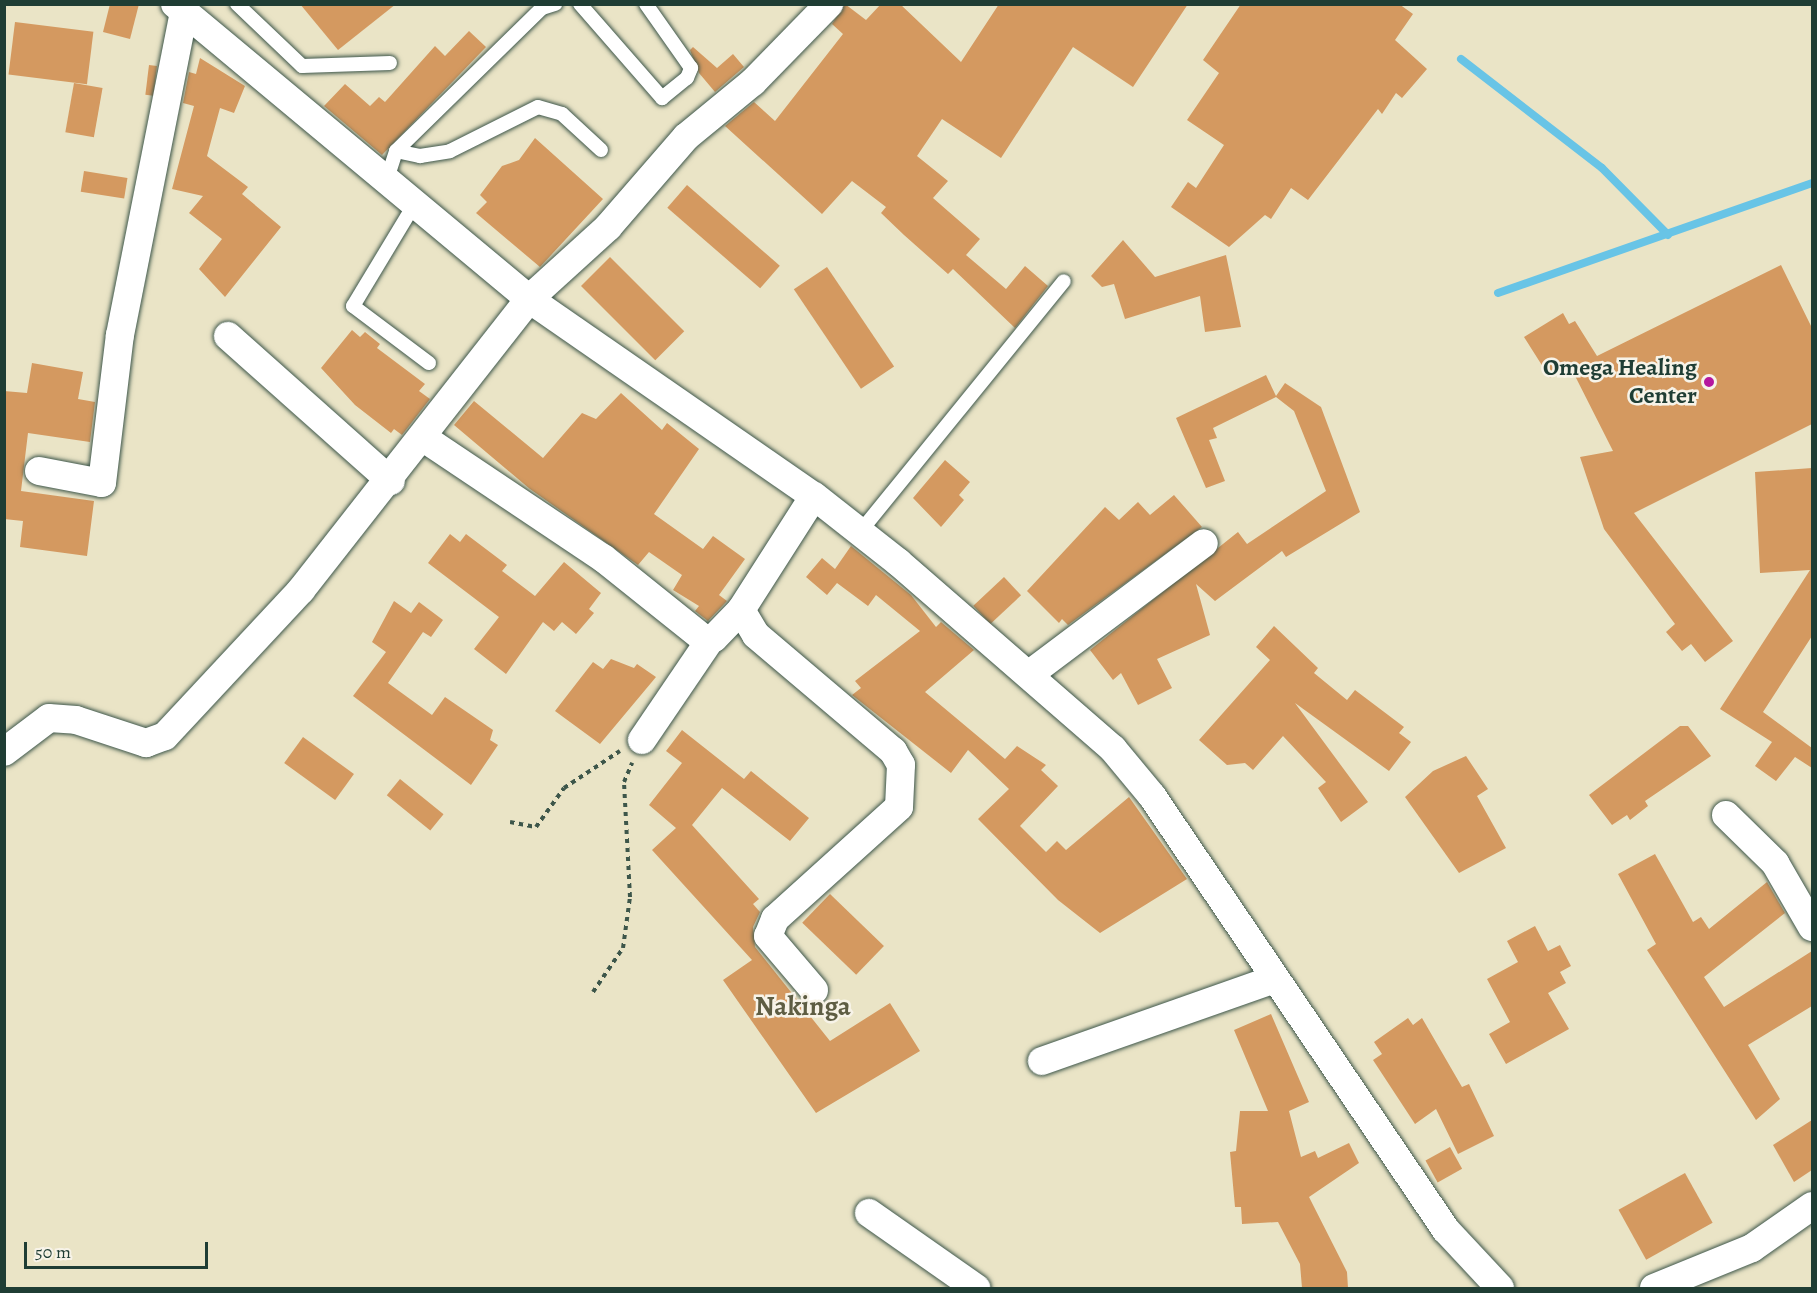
<!DOCTYPE html>
<style>
body{margin:0}
#map{position:relative;width:1817px;height:1293px;overflow:hidden;background:#eae4c6;font-family:Alegreya,serif}
div>[style]{position:absolute}
[style*='--x']{left:calc(var(--x)*1px);top:calc(var(--y)*1px);width:calc(var(--w)*1px);rotate:calc(var(--a)*1deg)}
.stream>*{height:8px;margin:-4px;padding:0 4px;transform-origin:4px;border-radius:4px;background:#68c4e6}
.building>*{inset:0;background:#d49960;transform-origin:0 0}
.path>*{height:4px;margin-top:-2px;transform-origin:0;background:repeating-linear-gradient(90deg,#3d564a 0 4.5px,transparent 0 9px)}
.roads{filter:drop-shadow(0 0 2px #3d564a) drop-shadow(0 0 2px #3d564a)}
.service>*{height:14px;margin:-7px;padding:0 7px;transform-origin:7px;border-radius:7px;background:#fff}
.minor>*{height:28px;margin:-14px;padding:0 14px;transform-origin:14px;border-radius:14px;background:#fff}
.dots>*{width:16px;height:16px;translate:-50% -50%;box-sizing:border-box;border:3px solid #f7f3e8;border-radius:50%}
span{translate:-50% -50%;white-space:nowrap;text-align:center;line-height:1.15;-webkit-text-stroke:5px #f7f3e8;paint-order:stroke}
.poi-label{font-size:24px;color:#1f3d34;font-weight:700}
.right{translate:-100% -50%;text-align:right}
.quarter-label{font-size:27px;color:#5e5d43;font-weight:700}
.frame{position:absolute;inset:0;border:6px solid #1f3d34;pointer-events:none}
.scale{position:absolute;left:24px;top:1242px;width:184px;height:27px;box-sizing:border-box;border:3px solid #1f3d34;border-top:0;padding-left:8px;font-size:18px;line-height:21px;white-space:nowrap;color:#1f3d34;-webkit-text-stroke:4px #f7f3e8;paint-order:stroke}
</style>
<div id="map">
<div class="stream">
<i style="--x:1461;--y:59;--w:178;--a:37.7"></i>
<i style="--x:1602;--y:168;--w:94;--a:45.4"></i>
<i style="--x:1498;--y:293;--w:333;--a:-19.3"></i>
</div>
<div class="building">
<i style="clip-path:polygon(110px 4px,139px 4px,130px 39px,103px 32px)"></i>
<i style="clip-path:polygon(300px 4px,396px 4px,338px 50px)"></i>
<i style="clip-path:polygon(845px 4px,866px 20px,881px 4px,900px 4px,961px 62px,999px 4px,1188px 4px,1133px 87px,1073px 47px,1001px 158px,942px 119px,917px 156px,948px 181px,933px 198px,980px 239px,966px 255px,1006px 289px,1025px 266px,1048px 286px,1015px 328px,953px 269px,948px 274px,904px 235px,881px 213px,886px 207px,852px 181px,822px 214px,725px 126px,754px 102px,775px 121px,843px 34px,832px 24px)"></i>
<i style="clip-path:polygon(1241px 4px,1399px 4px,1413px 14px,1395px 40px,1427px 69px,1402px 98px,1396px 93px,1382px 114px,1378px 109px,1308px 200px,1291px 188px,1271px 219px,1265px 215px,1229px 247px,1171px 207px,1188px 182px,1196px 188px,1224px 145px,1187px 120px,1219px 73px,1203px 60px)"></i>
<i style="left:15px;top:22px;width:79px;height:53px;rotate:7deg"></i>
<i style="clip-path:polygon(469px 31px,486px 47px,382px 155px,324px 106px,345px 84px,370px 106px,379px 97px,385px 102px,435px 46px,445px 56px)"></i>
<i style="clip-path:polygon(693px 47px,717px 68px,733px 54px,744px 67px,715px 92px,699px 73px,690px 50px)"></i>
<i style="clip-path:polygon(200px 58px,245px 86px,234px 113px,220px 108px,207px 156px,248px 187px,242px 194px,281px 227px,225px 297px,199px 269px,222px 239px,189px 213px,203px 196px,172px 189px,194px 106px,183px 103px,189px 72px,196px 74px)"></i>
<i style="left:149px;top:65px;width:8px;height:30px;rotate:7deg"></i>
<i style="left:74px;top:83px;width:29px;height:50px;rotate:10deg"></i>
<i style="clip-path:polygon(535px 138px,603px 199px,540px 267px,476px 213px,487px 202px,480px 195px,502px 166px,519px 160px)"></i>
<i style="left:84px;top:171px;width:44px;height:21px;rotate:9deg"></i>
<i style="left:687px;top:185px;width:123px;height:30px;rotate:41deg"></i>
<i style="clip-path:polygon(1123px 240px,1155px 277px,1226px 255px,1241px 327px,1205px 332px,1200px 296px,1125px 319px,1114px 284px,1102px 287px,1091px 276px)"></i>
<i style="left:610px;top:257px;width:105px;height:41px;rotate:45deg"></i>
<i style="clip-path:polygon(1781px 265px,1812px 328px,1812px 424px,1634px 513px,1733px 641px,1705px 662px,1691px 644px,1682px 651px,1666px 632px,1675px 624px,1604px 529px,1580px 457px,1613px 451px,1570px 366px,1550px 378px,1524px 337px,1563px 313px,1569px 324px,1575px 321px,1597px 356px)"></i>
<i style="left:827px;top:267px;width:120px;height:40px;rotate:56deg"></i>
<i style="clip-path:polygon(352px 330px,360px 337px,365px 332px,380px 344px,377px 348px,425px 384px,419px 391px,430px 399px,402px 435px,394px 429px,391px 433px,355px 405px,321px 368px)"></i>
<i style="clip-path:polygon(32px 363px,83px 372px,78px 399px,95px 402px,90px 442px,28px 433px,21px 491px,94px 501px,87px 556px,20px 547px,23px 521px,4px 519px,4px 391px,27px 393px)"></i>
<i style="clip-path:polygon(1266px 375px,1276px 396px,1285px 383px,1321px 407px,1360px 512px,1286px 557px,1282px 551px,1215px 601px,1196px 584px,1210px 635px,1157px 659px,1172px 688px,1138px 705px,1121px 673px,1113px 680px,1090px 650px,1238px 532px,1247px 544px,1326px 491px,1294px 411px,1276px 397px,1213px 428px,1217px 438px,1209px 440px,1225px 481px,1206px 488px,1176px 418px)"></i>
<i style="clip-path:polygon(621px 393px,662px 430px,667px 423px,699px 449px,654px 514px,703px 549px,713px 536px,745px 559px,719px 595px,727px 601px,708px 621px,695px 611px,699px 606px,673px 590px,682px 575px,649px 552px,638px 565px,530px 489px,454px 425px,474px 401px,543px 458px,582px 413px,596px 419px)"></i>
<i style="clip-path:polygon(945px 460px,970px 482px,959px 495px,964px 500px,941px 527px,913px 498px)"></i>
<i style="clip-path:polygon(1812px 468px,1812px 636px,1763px 712px,1812px 748px,1812px 768px,1795px 757px,1776px 781px,1755px 766px,1772px 742px,1720px 709px,1810px 570px,1760px 573px,1755px 472px)"></i>
<i style="clip-path:polygon(1174px 495px,1202px 527px,1068px 625px,1062px 619px,1059px 623px,1027px 591px,1105px 507px,1119px 520px,1138px 502px,1150px 515px)"></i>
<i style="clip-path:polygon(450px 534px,460px 542px,466px 534px,507px 565px,502px 571px,535px 596px,564px 562px,601px 593px,589px 609px,594px 613px,576px 634px,562px 622px,554px 631px,543px 622px,506px 674px,474px 649px,499px 617px,428px 563px)"></i>
<i style="clip-path:polygon(851px 546px,911px 595px,936px 627px,941px 622px,974px 650px,925px 692px,1005px 759px,1017px 746px,1046px 765px,1041px 770px,1058px 786px,1020px 826px,1046px 852px,1057px 841px,1066px 850px,1129px 797px,1187px 879px,1100px 933px,1058px 900px,978px 819px,1009px 789px,968px 750px,951px 773px,852px 695px,861px 688px,855px 681px,920px 631px,876px 595px,868px 606px,837px 583px,827px 595px,806px 577px,822px 558px,835px 569px)"></i>
<i style="left:1004px;top:577px;width:25px;height:42px;rotate:47deg"></i>
<i style="clip-path:polygon(394px 601px,411px 613px,419px 602px,443px 620px,431px 637px,423px 632px,388px 683px,432px 715px,445px 697px,493px 730px,490px 740px,498px 745px,471px 785px,353px 696px,386px 652px,372px 642px)"></i>
<i style="clip-path:polygon(1274px 626px,1318px 668px,1314px 673px,1347px 700px,1355px 690px,1404px 727px,1399px 733px,1411px 742px,1389px 771px,1295px 703px,1368px 802px,1341px 822px,1318px 788px,1326px 782px,1283px 736px,1253px 770px,1245px 763px,1227px 765px,1199px 740px,1270px 660px,1256px 647px)"></i>
<i style="clip-path:polygon(611px 659px,634px 668px,637px 664px,656px 677px,600px 744px,555px 711px,593px 662px,603px 669px)"></i>
<i style="clip-path:polygon(1680px 726px,1688px 726px,1711px 756px,1645px 801px,1648px 806px,1630px 820px,1627px 815px,1612px 825px,1589px 795px)"></i>
<i style="clip-path:polygon(682px 730px,744px 779px,751px 771px,809px 818px,790px 841px,722px 788px,692px 825px,759px 899px,753px 904px,760px 912px,753px 927px,755px 947px,830px 1041px,890px 1003px,920px 1051px,816px 1113px,723px 980px,752px 960px,652px 850px,676px 828px,649px 805px,682px 763px,666px 751px)"></i>
<i style="left:303px;top:737px;width:63px;height:32px;rotate:36deg"></i>
<i style="clip-path:polygon(1466px 756px,1488px 789px,1477px 796px,1506px 848px,1459px 873px,1405px 797px,1433px 771px)"></i>
<i style="left:400px;top:779px;width:56px;height:21px;rotate:39deg"></i>
<i style="clip-path:polygon(1655px 854px,1693px 922px,1701px 917px,1709px 929px,1767px 882px,1785px 913px,1704px 977px,1724px 1007px,1812px 951px,1812px 1006px,1748px 1045px,1780px 1099px,1756px 1120px,1647px 950px,1656px 944px,1618px 874px)"></i>
<i style="left:830px;top:894px;width:75px;height:40px;rotate:44deg"></i>
<i style="clip-path:polygon(1535px 926px,1548px 951px,1560px 945px,1571px 966px,1560px 972px,1566px 983px,1548px 993px,1569px 1029px,1506px 1064px,1489px 1034px,1510px 1022px,1487px 979px,1518px 962px,1507px 941px)"></i>
<i style="clip-path:polygon(1271px 1014px,1309px 1102px,1289px 1111px,1301px 1157px,1315px 1151px,1318px 1158px,1349px 1143px,1359px 1163px,1309px 1197px,1347px 1272px,1348px 1288px,1302px 1288px,1300px 1264px,1278px 1222px,1242px 1224px,1241px 1207px,1235px 1207px,1230px 1152px,1236px 1151px,1240px 1111px,1268px 1111px,1234px 1030px)"></i>
<i style="clip-path:polygon(1408px 1018px,1413px 1025px,1422px 1018px,1462px 1087px,1469px 1084px,1494px 1136px,1458px 1154px,1436px 1109px,1415px 1124px,1373px 1060px,1382px 1054px,1374px 1042px)"></i>
<i style="clip-path:polygon(1812px 1120px,1812px 1170px,1794px 1182px,1773px 1145px)"></i>
<i style="left:1450px;top:1147px;width:25px;height:28px;rotate:61deg"></i>
<i style="left:1685px;top:1173px;width:57px;height:76px;rotate:61deg"></i>
</div>
<div class="path">
<i style="--x:510;--y:822;--w:26;--a:11"></i>
<i style="--x:536;--y:827;--w:48;--a:-54.3"></i>
<i style="--x:564;--y:788;--w:67;--a:-33.5"></i>
<i style="--x:593;--y:992;--w:53;--a:-55.7"></i>
<i style="--x:623;--y:948;--w:51;--a:-82.2"></i>
<i style="--x:630;--y:897;--w:115;--a:-93"></i>
<i style="--x:624;--y:782;--w:21;--a:-67"></i>
</div>
<div class="roads">
<div class="service">
<i style="--x:237;--y:4;--w:90;--a:43.6"></i>
<i style="--x:302;--y:66;--w:88;--a:-2"></i>
<i style="--x:580;--y:4;--w:125;--a:48.9"></i>
<i style="--x:662;--y:98;--w:32;--a:-39"></i>
<i style="--x:687;--y:78;--w:11;--a:-68"></i>
<i style="--x:691;--y:68;--w:78;--a:-125.1"></i>
<i style="--x:396;--y:151;--w:25;--a:12"></i>
<i style="--x:420;--y:156;--w:30;--a:-9"></i>
<i style="--x:450;--y:151;--w:98;--a:-26.6"></i>
<i style="--x:538;--y:107;--w:25;--a:16"></i>
<i style="--x:562;--y:114;--w:53;--a:42.7"></i>
<i style="--x:386;--y:182;--w:33;--a:-72"></i>
<i style="--x:396;--y:151;--w:204;--a:-44.4"></i>
<i style="--x:542;--y:8;--w:14;--a:-17"></i>
<i style="--x:414;--y:205;--w:118;--a:121.1"></i>
<i style="--x:353;--y:306;--w:95;--a:36.9"></i>
<i style="--x:860;--y:532;--w:323;--a:-50.9"></i>
</div>
<div class="minor">
<i style="--x:175;--y:4;--w:461;--a:39.8"></i>
<i style="--x:529;--y:299;--w:346;--a:34.7"></i>
<i style="--x:814;--y:496;--w:107;--a:38.2"></i>
<i style="--x:898;--y:562;--w:285;--a:41"></i>
<i style="--x:1113;--y:749;--w:61;--a:50.3"></i>
<i style="--x:1152;--y:796;--w:524;--a:55.89"></i>
<i style="--x:1446;--y:1230;--w:79;--a:47"></i>
<i style="--x:228;--y:336;--w:218;--a:41.7"></i>
<i style="--x:425;--y:439;--w:214;--a:33.8"></i>
<i style="--x:603;--y:558;--w:129;--a:38.7"></i>
<i style="--x:704;--y:639;--w:10;--a:-6"></i>
<i style="--x:714;--y:638;--w:39;--a:-46"></i>
<i style="--x:741;--y:610;--w:135;--a:-57.4"></i>
<i style="--x:39;--y:471;--w:64;--a:10.8"></i>
<i style="--x:102;--y:483;--w:149;--a:-83.1"></i>
<i style="--x:120;--y:335;--w:328;--a:-78.8"></i>
<i style="--x:741;--y:610;--w:29;--a:59"></i>
<i style="--x:756;--y:635;--w:180;--a:40.3"></i>
<i style="--x:893;--y:751;--w:16;--a:60"></i>
<i style="--x:901;--y:765;--w:42;--a:92.7"></i>
<i style="--x:899;--y:807;--w:167;--a:137.9"></i>
<i style="--x:775;--y:919;--w:18;--a:112"></i>
<i style="--x:768;--y:936;--w:71;--a:49.6"></i>
<i style="--x:1031;--y:673;--w:216;--a:-36.9"></i>
<i style="--x:642;--y:740;--w:121;--a:-55.8"></i>
<i style="--x:4;--y:752;--w:56;--a:-37.1"></i>
<i style="--x:49;--y:718;--w:27;--a:4"></i>
<i style="--x:76;--y:720;--w:74;--a:18.2"></i>
<i style="--x:146;--y:743;--w:20;--a:-20"></i>
<i style="--x:165;--y:736;--w:200;--a:-47"></i>
<i style="--x:301;--y:590;--w:370;--a:-51.9"></i>
<i style="--x:529;--y:299;--w:107;--a:-42.3"></i>
<i style="--x:608;--y:227;--w:119;--a:-49.1"></i>
<i style="--x:686;--y:137;--w:87;--a:-39.4"></i>
<i style="--x:753;--y:82;--w:109;--a:-45.7"></i>
<i style="--x:1726;--y:815;--w:69;--a:44.4"></i>
<i style="--x:1775;--y:863;--w:74;--a:60"></i>
<i style="--x:1042;--y:1061;--w:244;--a:-19.4"></i>
<i style="--x:869;--y:1213;--w:131;--a:35"></i>
<i style="--x:1654;--y:1288;--w:106;--a:-22.2"></i>
<i style="--x:1752;--y:1248;--w:73;--a:-35"></i>
</div>
</div>
<div class="dots">
<i style="left:1709px;top:382px;background:#b5179e"></i>
</div>
<div class="poi-label">
<span class="right" style="left:1697px;top:382px">Omega Healing<br>Center</span>
</div>
<div class="quarter-label">
<span style="left:803px;top:1007px">Nakinga</span>
</div>
<div class="frame"></div>
<div class="scale">50 m</div>
</div>
